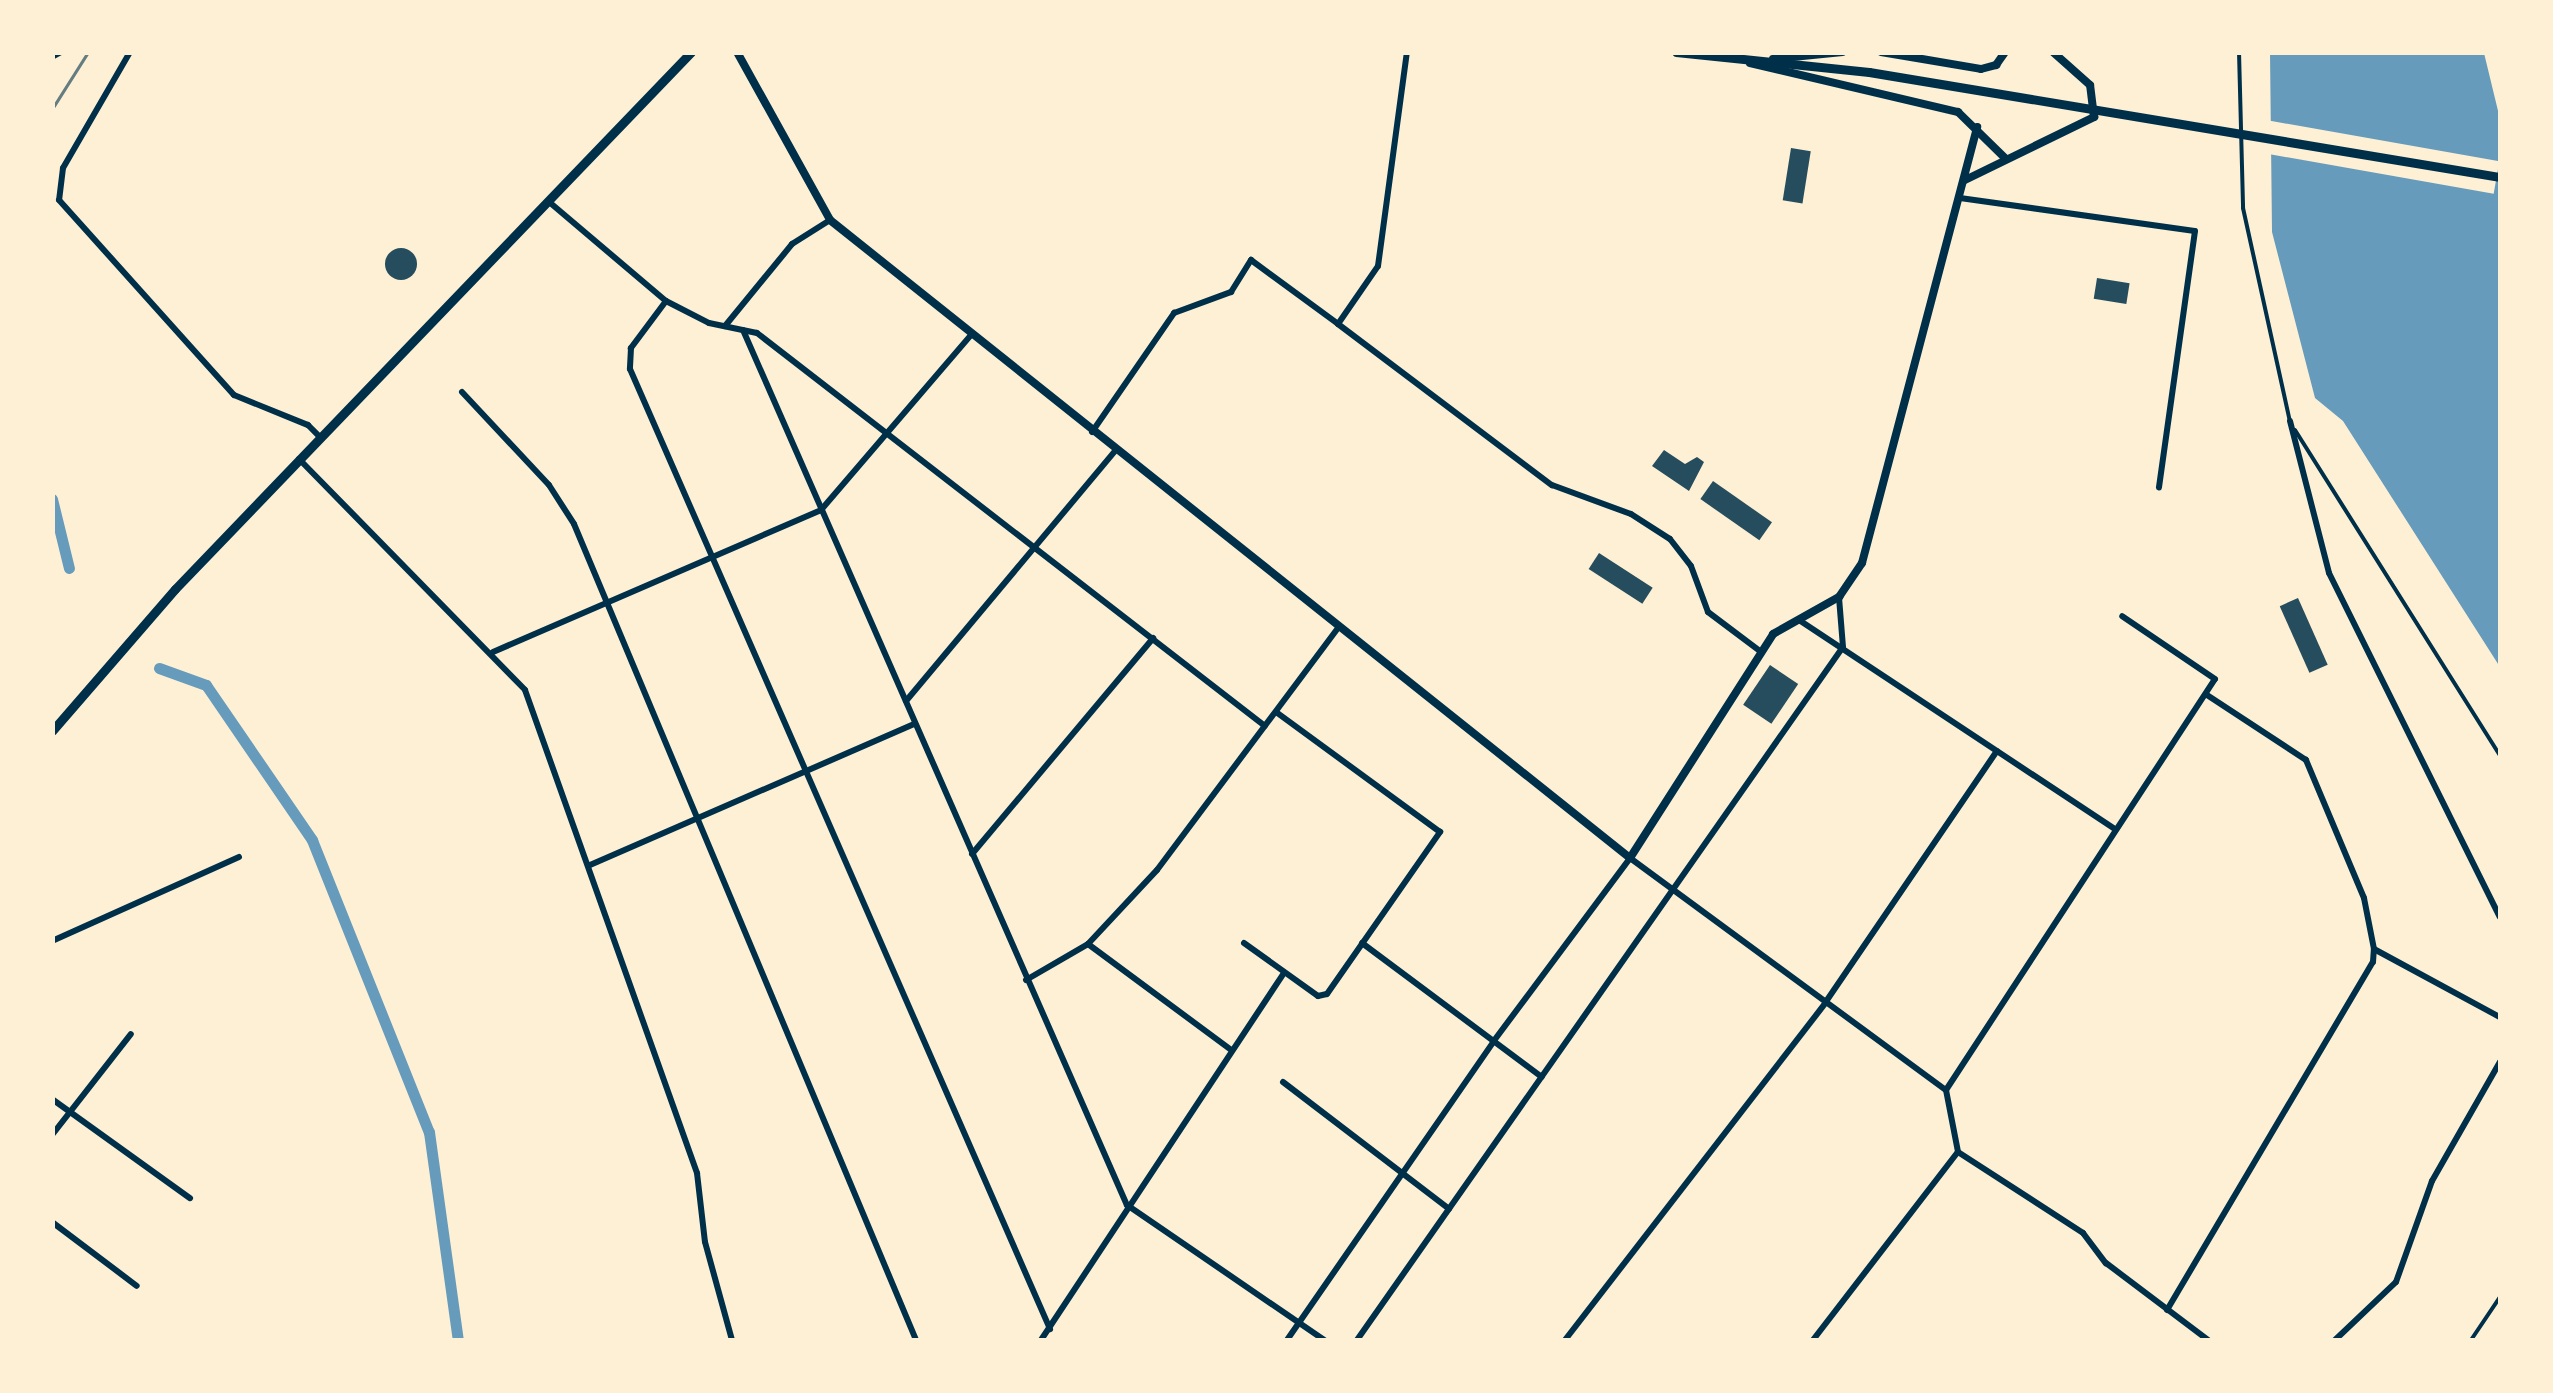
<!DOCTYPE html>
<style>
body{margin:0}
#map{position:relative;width:2553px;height:1393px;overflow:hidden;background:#fdf0d5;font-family:Roboto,sans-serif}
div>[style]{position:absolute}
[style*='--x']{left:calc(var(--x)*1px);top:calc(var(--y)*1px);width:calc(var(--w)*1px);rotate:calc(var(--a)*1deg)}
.water>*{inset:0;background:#669bbc}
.pier>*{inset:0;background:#fdf0d5;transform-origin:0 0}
.canal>*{height:11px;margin:-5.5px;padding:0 5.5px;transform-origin:5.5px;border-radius:5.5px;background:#669bbc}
.building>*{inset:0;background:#264d5e;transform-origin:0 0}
.round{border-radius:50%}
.pedestrian>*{height:4px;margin:-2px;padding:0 2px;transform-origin:2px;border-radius:2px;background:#003049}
.minor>*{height:6px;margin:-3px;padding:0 3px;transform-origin:3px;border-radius:3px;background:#003049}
.tertiary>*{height:8px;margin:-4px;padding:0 4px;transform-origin:4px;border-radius:4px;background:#003049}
.primary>*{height:9px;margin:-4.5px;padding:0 4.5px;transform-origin:4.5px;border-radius:4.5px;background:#003049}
.rail>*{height:2.5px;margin:-1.25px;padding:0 1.25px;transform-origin:1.25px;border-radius:1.25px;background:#657d81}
span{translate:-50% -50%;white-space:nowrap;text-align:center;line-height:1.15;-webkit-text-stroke:8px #fdf0d5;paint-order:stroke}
.frame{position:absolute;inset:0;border:55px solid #fdf0d5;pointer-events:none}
</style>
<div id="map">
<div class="water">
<i style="clip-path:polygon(2270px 53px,2484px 53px,2500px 119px,2500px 667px,2343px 421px,2315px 398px,2272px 232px)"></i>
</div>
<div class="pier">
<i style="left:2266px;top:120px;width:237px;height:33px;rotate:10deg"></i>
</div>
<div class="canal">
<i style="--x:52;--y:499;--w:71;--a:76.2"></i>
<i style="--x:159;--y:668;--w:50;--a:19.9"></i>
<i style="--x:206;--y:685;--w:188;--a:55.6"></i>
<i style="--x:312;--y:840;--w:315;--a:68.2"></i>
<i style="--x:429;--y:1132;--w:210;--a:82.1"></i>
</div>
<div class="building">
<i style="left:1791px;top:148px;width:20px;height:53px;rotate:9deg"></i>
<i class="round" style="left:385px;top:248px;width:32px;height:32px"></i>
<i style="left:2097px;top:278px;width:33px;height:21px;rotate:9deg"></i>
<i style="clip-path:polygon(1664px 450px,1685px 464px,1697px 457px,1704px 462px,1689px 491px,1652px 466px)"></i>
<i style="left:1713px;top:481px;width:72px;height:22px;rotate:35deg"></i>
<i style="left:1599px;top:553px;width:64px;height:19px;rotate:33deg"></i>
<i style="left:2298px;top:598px;width:73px;height:20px;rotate:66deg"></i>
<i style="left:1770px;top:665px;width:34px;height:48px;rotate:34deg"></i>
</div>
<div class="pedestrian">
<i style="--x:2239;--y:52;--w:156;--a:88.5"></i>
<i style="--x:2243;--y:208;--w:219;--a:77.6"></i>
<i style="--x:2295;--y:430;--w:385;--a:57.8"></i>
<i style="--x:2471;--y:1340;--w:52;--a:-56"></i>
</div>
<div class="minor">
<i style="--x:130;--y:52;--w:134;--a:120"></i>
<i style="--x:63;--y:168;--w:32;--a:97"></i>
<i style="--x:59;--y:200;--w:262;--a:48.1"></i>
<i style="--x:234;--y:395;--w:80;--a:22.1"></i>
<i style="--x:308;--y:425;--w:17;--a:45"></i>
<i style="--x:52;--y:57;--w:10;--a:-29"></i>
<i style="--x:1960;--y:198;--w:237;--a:8"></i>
<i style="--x:2195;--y:231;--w:259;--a:98"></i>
<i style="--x:548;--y:201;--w:155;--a:40.3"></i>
<i style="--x:666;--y:301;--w:48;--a:27.1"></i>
<i style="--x:709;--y:323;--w:49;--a:11.8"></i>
<i style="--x:757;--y:333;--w:642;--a:37.73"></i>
<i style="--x:666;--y:301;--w:59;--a:126.7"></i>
<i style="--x:631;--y:348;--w:21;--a:93"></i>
<i style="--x:630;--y:369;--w:1048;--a:66.37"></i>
<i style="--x:1338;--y:324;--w:268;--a:37"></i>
<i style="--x:1552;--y:485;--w:84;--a:20.2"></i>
<i style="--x:1631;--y:514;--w:46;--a:32.7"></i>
<i style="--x:1670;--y:539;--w:34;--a:52"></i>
<i style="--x:1691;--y:566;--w:49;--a:69.7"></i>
<i style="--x:1708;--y:612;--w:66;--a:37"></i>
<i style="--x:725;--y:326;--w:106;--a:-50.7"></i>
<i style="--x:792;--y:244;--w:45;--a:-32.3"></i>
<i style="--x:743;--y:330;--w:956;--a:66.31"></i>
<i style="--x:1127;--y:1205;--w:239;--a:34.4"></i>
<i style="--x:462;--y:392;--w:127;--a:46.9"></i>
<i style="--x:549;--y:485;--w:46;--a:57.3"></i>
<i style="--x:574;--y:524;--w:885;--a:67.26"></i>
<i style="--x:2290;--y:421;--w:157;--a:75.6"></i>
<i style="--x:2329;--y:573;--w:384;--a:63.6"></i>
<i style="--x:1092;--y:432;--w:145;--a:-55.4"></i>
<i style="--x:1174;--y:313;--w:61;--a:-20.2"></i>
<i style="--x:1231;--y:292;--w:38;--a:-58"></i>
<i style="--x:1251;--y:260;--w:108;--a:36.3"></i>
<i style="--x:1338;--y:324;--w:70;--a:-55.4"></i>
<i style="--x:1378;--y:266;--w:216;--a:-82.3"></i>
<i style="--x:299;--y:459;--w:323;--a:45.6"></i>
<i style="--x:525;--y:690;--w:513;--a:70.4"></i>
<i style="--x:697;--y:1173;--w:69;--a:83.4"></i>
<i style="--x:705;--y:1242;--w:102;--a:74.6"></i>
<i style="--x:1799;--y:620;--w:377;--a:33.5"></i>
<i style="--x:493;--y:652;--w:357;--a:-23.4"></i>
<i style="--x:821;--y:510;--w:229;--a:-49.4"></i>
<i style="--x:906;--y:701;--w:326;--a:-50.1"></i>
<i style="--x:972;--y:854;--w:282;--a:-50"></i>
<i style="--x:590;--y:865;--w:354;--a:-23.5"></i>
<i style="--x:52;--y:941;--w:205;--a:-24.2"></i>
<i style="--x:1244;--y:943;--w:91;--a:35.6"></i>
<i style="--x:1318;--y:996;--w:9;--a:-13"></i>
<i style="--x:1327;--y:994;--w:198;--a:-55.1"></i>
<i style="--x:1440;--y:832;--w:203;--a:-143.8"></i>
<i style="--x:1362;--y:943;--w:224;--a:36.7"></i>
<i style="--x:1088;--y:944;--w:178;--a:36.5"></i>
<i style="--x:2374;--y:949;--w:143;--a:28.4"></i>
<i style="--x:1026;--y:980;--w:72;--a:-30.1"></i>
<i style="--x:1088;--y:944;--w:101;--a:-47"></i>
<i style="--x:1157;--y:870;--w:304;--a:-53.2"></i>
<i style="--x:1283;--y:1082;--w:209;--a:37.4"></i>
<i style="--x:1946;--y:1090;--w:491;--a:-56.8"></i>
<i style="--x:2215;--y:679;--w:112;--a:-145.9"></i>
<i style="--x:52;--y:1099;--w:170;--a:35.7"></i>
<i style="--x:52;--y:1135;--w:128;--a:-52"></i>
<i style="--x:52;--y:1222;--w:106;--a:37"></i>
<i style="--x:2167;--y:1310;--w:404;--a:-59.4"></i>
<i style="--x:2373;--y:962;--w:13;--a:-86"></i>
<i style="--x:2374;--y:949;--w:52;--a:-101.1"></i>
<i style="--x:2364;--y:898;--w:150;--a:-112.8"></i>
<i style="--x:2306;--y:760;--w:118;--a:-146.7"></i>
<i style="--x:1041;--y:1340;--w:440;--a:-56.5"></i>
<i style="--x:1287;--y:1340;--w:362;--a:-55.3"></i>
<i style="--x:1493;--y:1042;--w:229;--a:-53.3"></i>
<i style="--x:1630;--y:858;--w:392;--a:36.3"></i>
<i style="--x:1946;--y:1090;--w:63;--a:79"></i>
<i style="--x:1958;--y:1152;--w:149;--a:32.9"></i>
<i style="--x:2083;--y:1233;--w:38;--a:53"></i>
<i style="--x:2106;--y:1263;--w:128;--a:37"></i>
<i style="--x:1357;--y:1340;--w:846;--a:-54.96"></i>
<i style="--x:1843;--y:647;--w:50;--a:-94.6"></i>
<i style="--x:1565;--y:1340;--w:426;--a:-52.3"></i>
<i style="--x:1825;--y:1003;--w:305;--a:-55.7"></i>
<i style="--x:1813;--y:1340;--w:237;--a:-52.4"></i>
<i style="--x:2335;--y:1340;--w:84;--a:-43.6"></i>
<i style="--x:2396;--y:1282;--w:107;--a:-70.4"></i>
<i style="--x:2432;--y:1181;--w:137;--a:-60.3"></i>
</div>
<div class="tertiary">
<i style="--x:737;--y:52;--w:192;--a:61"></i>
<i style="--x:830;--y:220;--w:1023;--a:38.57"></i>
<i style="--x:1630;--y:858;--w:266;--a:-57.4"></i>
<i style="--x:1773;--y:634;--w:76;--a:-29.3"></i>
<i style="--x:1839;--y:597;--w:41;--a:-55.9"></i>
<i style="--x:1862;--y:563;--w:451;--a:-75.2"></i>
<i style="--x:1881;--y:52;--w:101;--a:9.6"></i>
<i style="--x:1981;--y:69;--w:16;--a:-15"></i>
<i style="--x:1996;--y:65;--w:16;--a:-55"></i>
<i style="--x:1773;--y:59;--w:70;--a:-5.7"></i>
<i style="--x:1750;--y:63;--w:214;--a:13.3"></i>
<i style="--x:1958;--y:112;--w:67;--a:44.4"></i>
<i style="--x:1965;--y:180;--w:144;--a:-26"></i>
<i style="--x:2094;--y:117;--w:32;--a:-97"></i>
<i style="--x:2090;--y:85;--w:50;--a:-138.3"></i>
</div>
<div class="primary">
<i style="--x:1676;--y:52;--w:194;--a:5.9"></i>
<i style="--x:1869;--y:72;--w:640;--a:9.45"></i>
<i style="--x:52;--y:731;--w:188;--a:-49.1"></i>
<i style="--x:175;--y:589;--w:745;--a:-46.14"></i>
</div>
<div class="rail">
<i style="--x:52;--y:109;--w:67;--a:-57.7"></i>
</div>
<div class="frame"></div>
</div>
